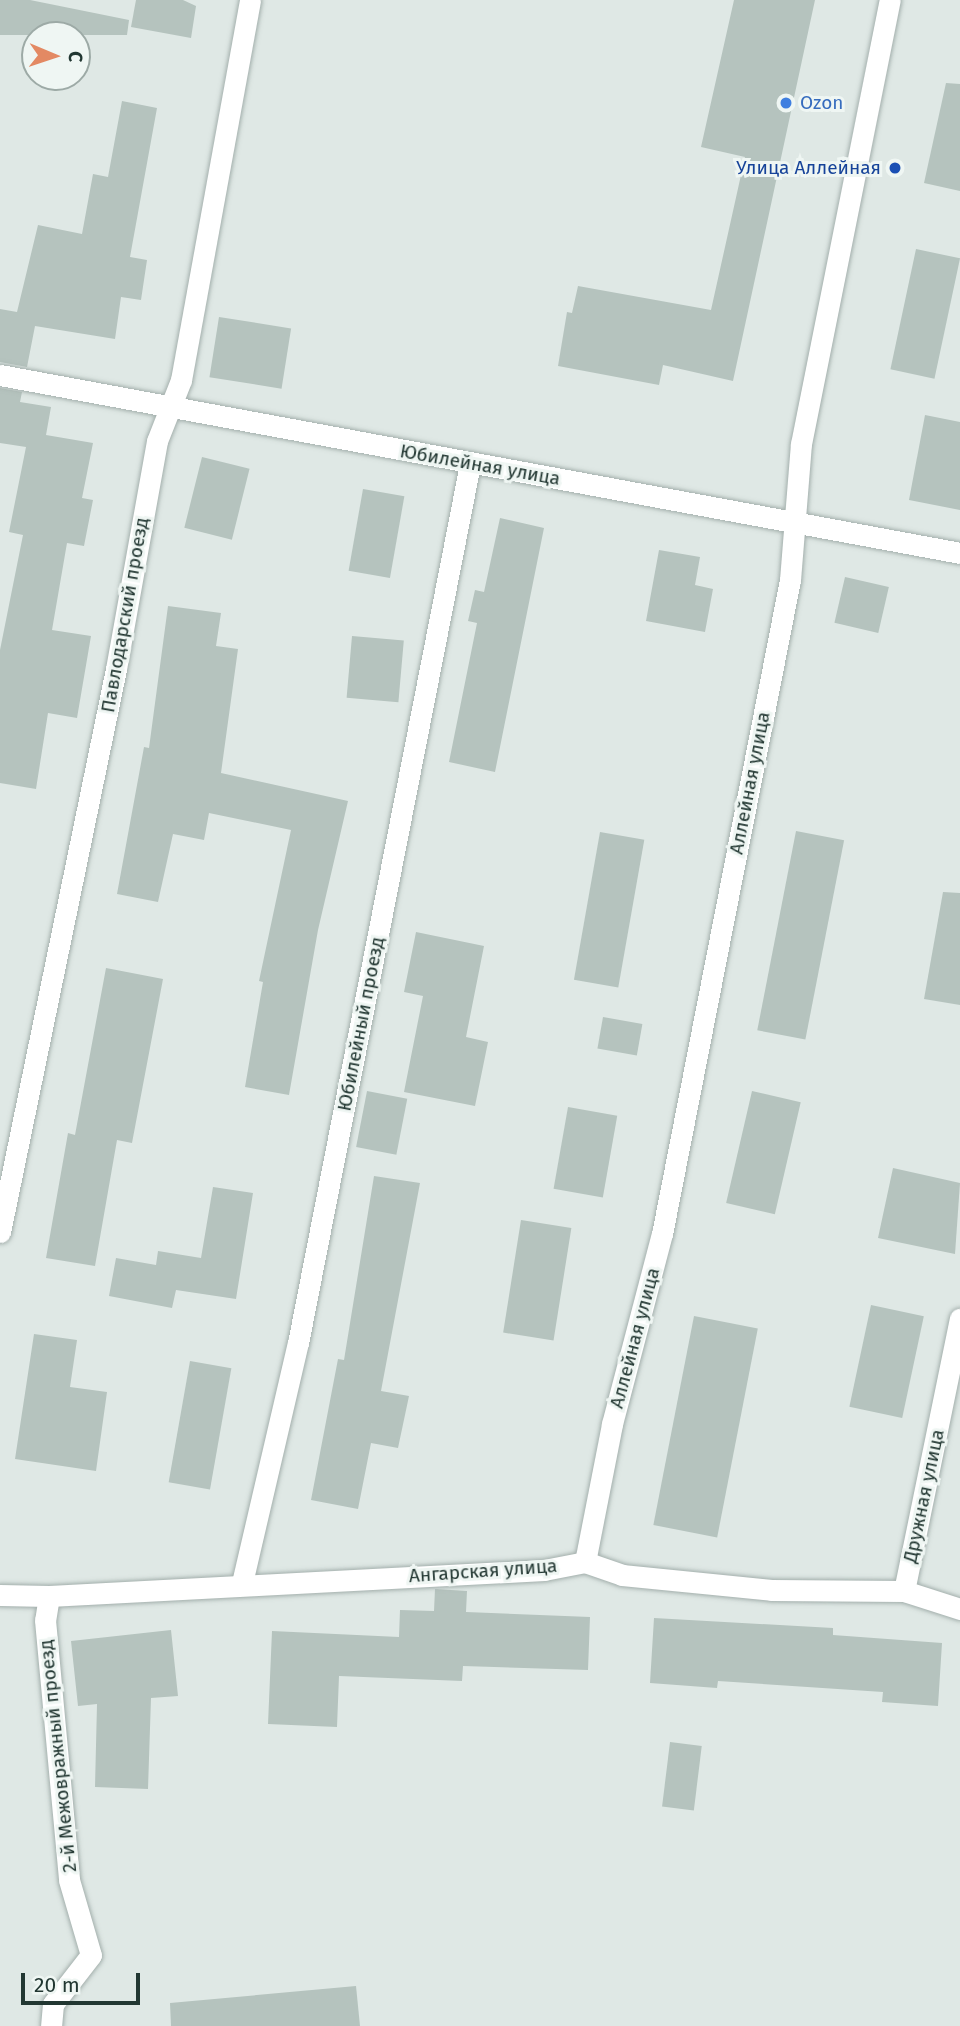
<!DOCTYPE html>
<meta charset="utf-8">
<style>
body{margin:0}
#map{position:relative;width:960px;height:2026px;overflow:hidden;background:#dfe8e5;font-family:"Fira Sans",sans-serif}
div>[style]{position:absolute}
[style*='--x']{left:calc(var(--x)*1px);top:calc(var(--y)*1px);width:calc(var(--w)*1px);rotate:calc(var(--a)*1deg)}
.building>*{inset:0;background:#b5c3be;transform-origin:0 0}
.roads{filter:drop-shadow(0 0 2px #a3afac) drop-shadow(0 0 2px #a3afac)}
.minor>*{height:21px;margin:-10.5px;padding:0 10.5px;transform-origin:10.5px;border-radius:10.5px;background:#fff}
.tertiary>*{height:21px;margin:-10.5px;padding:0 10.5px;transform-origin:10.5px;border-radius:10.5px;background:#fff}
.dots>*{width:19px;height:19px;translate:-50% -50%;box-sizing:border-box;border:4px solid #eff6f3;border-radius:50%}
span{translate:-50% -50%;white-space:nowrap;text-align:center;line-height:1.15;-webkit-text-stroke:6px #eff6f3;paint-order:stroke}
.shop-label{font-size:19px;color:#366cbe}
.left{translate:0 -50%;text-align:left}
.transit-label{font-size:19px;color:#164399}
.right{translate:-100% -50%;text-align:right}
.street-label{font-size:19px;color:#223732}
.north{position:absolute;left:21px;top:21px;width:70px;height:70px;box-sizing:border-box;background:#eff6f3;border:2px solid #9daaa6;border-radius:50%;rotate:92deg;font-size:19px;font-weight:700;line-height:28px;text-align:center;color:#223732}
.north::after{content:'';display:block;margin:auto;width:24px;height:32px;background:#e38963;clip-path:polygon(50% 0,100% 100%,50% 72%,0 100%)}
.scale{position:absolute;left:21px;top:1973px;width:119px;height:32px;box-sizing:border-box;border:4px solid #223732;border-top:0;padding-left:9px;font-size:21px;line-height:24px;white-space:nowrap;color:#223732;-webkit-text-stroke:5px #eff6f3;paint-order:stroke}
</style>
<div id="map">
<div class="building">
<i style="clip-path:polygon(0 0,30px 0,129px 20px,127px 35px,0 35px)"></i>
<i style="clip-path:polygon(136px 0,183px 0,196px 6px,191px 38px,131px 27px)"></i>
<i style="clip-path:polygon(734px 0,815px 0,733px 381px,663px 365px,659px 385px,558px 366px,567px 312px,572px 313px,578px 286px,711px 310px,745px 157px,701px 147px)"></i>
<i style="clip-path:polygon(946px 83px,960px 84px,960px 191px,924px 183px)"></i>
<i style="clip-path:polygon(122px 101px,157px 108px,130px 257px,147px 260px,141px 300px,121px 297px,115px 339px,35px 326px,27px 367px,0 362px,0 309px,17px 312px,38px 225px,82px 234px,93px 174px,108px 177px)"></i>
<i style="left:916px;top:249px;width:45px;height:123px;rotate:12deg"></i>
<i style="left:219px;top:317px;width:73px;height:61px;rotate:9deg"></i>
<i style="clip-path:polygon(0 388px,22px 392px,20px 402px,51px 407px,46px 435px,93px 443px,82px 498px,93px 500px,84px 546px,67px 543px,52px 630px,91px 636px,77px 718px,48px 713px,36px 789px,0 783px,0 650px,23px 535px,9px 532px,26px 447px,0 443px)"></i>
<i style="clip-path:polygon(925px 415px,960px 422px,960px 510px,909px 500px)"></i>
<i style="left:202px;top:457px;width:49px;height:73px;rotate:14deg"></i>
<i style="left:363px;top:489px;width:42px;height:83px;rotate:10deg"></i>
<i style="clip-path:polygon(500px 518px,544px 528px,495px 772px,449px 762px,477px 623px,468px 621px,475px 590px,484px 592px)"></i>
<i style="clip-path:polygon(659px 550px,700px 557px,695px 585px,713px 589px,705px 632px,646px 621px)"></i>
<i style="left:845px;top:577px;width:45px;height:47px;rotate:13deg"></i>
<i style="clip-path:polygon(168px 606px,221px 613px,216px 646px,238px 649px,221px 773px,348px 801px,318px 930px,289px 1095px,245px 1087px,263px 982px,259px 981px,291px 830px,209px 813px,204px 840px,173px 834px,158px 902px,117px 894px,144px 747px,149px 748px)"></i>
<i style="left:352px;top:636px;width:52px;height:62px;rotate:5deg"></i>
<i style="left:796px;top:831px;width:49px;height:203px;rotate:11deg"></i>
<i style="left:600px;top:832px;width:45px;height:150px;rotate:10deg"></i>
<i style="clip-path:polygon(943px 892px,960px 893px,960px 1005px,924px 999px)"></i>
<i style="clip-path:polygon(416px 932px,484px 946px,466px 1037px,488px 1042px,475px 1106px,404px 1092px,423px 996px,404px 992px)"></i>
<i style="clip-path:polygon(106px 968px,163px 979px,132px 1143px,117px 1140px,95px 1266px,46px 1258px,68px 1133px,75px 1135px)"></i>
<i style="left:603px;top:1017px;width:40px;height:32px;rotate:10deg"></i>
<i style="left:367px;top:1091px;width:41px;height:57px;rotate:11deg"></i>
<i style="left:752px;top:1091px;width:50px;height:115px;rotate:13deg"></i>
<i style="left:568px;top:1107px;width:50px;height:83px;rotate:10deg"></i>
<i style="clip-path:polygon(893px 1168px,960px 1183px,955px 1254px,878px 1238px)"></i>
<i style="clip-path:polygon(374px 1176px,420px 1183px,381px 1391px,409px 1396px,398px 1448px,371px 1443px,358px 1509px,311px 1500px,338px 1359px,344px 1360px)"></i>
<i style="clip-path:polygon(213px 1187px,253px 1193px,236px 1299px,176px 1290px,172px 1308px,109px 1296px,116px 1258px,156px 1265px,158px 1251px,201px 1258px)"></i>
<i style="left:521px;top:1220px;width:51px;height:114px;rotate:9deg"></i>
<i style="left:871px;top:1305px;width:54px;height:104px;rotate:12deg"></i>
<i style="left:694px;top:1316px;width:65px;height:213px;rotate:11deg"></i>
<i style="clip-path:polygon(34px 1334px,77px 1340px,70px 1387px,107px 1392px,96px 1471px,15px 1459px)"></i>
<i style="left:190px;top:1361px;width:42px;height:123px;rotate:10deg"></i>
<i style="clip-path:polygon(435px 1589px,467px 1591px,466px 1612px,590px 1617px,588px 1670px,463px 1666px,462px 1681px,339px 1676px,337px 1727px,268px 1724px,272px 1631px,399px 1637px,400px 1610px,434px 1611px)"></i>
<i style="clip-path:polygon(654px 1618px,833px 1628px,833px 1635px,942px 1643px,938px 1706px,882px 1702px,883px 1692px,718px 1681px,717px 1688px,650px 1683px)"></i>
<i style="clip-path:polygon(171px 1630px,178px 1696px,151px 1698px,148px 1789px,95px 1787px,97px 1704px,78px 1706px,71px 1641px)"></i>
<i style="left:670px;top:1742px;width:32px;height:65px;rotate:7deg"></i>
<i style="clip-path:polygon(356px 1986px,360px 2026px,171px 2026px,170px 2003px)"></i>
</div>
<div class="roads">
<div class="minor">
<i style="--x:0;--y:375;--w:976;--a:10.5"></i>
<i style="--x:0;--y:1232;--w:575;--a:-78.36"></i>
<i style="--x:116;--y:669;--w:232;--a:-79.8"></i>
<i style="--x:157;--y:441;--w:66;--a:-68.5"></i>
<i style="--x:181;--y:380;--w:386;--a:-79.7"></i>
<i style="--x:585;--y:1562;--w:39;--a:19"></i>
<i style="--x:622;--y:1575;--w:150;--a:5.7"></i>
<i style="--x:771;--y:1590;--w:133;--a:0.4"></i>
<i style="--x:904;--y:1591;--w:59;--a:17.8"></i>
<i style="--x:242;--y:1583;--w:246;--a:-76.9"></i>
<i style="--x:298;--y:1343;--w:896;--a:-78.93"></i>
<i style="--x:904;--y:1591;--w:278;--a:-78.4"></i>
<i style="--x:49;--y:1596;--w:24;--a:99"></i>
<i style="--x:45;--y:1620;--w:261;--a:84.7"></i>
<i style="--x:69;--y:1880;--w:78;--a:73.7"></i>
<i style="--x:91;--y:1955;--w:62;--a:127.8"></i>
<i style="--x:53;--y:2004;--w:22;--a:95"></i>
</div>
<div class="tertiary">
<i style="--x:0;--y:1595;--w:49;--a:1.2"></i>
<i style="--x:49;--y:1596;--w:496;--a:-3"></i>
<i style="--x:544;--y:1570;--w:42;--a:-11"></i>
<i style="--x:585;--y:1562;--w:141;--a:-78.9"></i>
<i style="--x:612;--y:1424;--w:196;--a:-75.3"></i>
<i style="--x:662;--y:1234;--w:666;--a:-78.93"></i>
<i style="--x:790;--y:580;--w:136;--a:-85.4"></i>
<i style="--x:801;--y:444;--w:453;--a:-78.7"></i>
</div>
</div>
<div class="dots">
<i style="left:786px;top:103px;background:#3f7fe0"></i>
<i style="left:895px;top:168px;background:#1a4fb4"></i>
</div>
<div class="shop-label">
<span class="left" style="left:800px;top:103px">Ozon</span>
</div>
<div class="transit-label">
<span class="right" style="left:881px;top:168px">Улица Аллейная</span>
</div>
<div class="street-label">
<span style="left:480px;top:465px;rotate:10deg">Юбилейная улица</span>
<span style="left:125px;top:615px;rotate:-80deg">Павлодарский проезд</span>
<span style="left:750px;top:783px;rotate:-79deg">Аллейная улица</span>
<span style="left:361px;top:1024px;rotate:-79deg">Юбилейный проезд</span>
<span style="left:635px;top:1338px;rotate:-75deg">Аллейная улица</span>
<span style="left:924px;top:1496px;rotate:-78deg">Дружная улица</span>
<span style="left:483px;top:1571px;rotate:-4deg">Ангарская улица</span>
<span style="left:58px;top:1756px;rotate:-96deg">2-й Межовражный проезд</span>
</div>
<div class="north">С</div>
<div class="scale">20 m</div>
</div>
